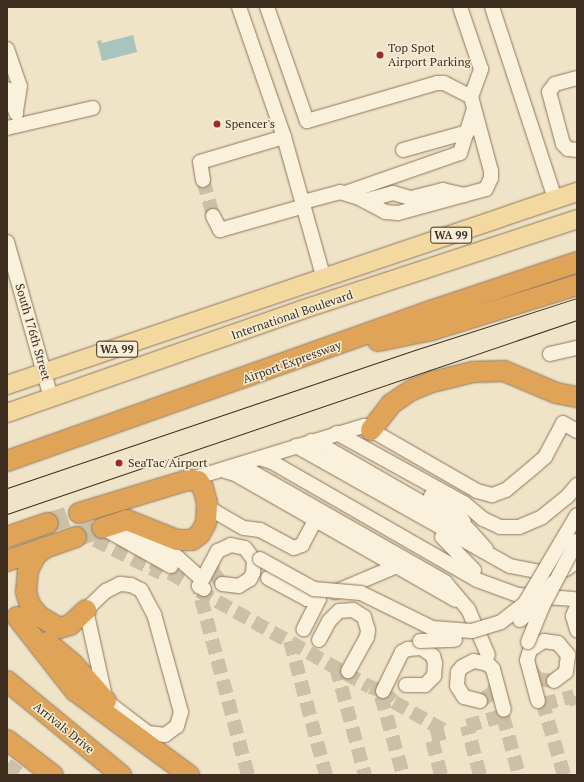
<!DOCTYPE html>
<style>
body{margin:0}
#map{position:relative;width:584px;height:782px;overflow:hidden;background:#f0e4c8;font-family:"PT Serif",serif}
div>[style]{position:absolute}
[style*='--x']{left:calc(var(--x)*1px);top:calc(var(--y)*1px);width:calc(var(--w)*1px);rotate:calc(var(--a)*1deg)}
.water>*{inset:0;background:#a9c4bc}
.minor-tunnel>*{height:14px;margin-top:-7px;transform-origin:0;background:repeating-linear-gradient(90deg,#ccc0a6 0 14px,transparent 0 21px)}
.highway-tunnel>*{height:20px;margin-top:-10px;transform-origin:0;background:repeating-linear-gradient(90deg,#ccc0a6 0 20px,transparent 0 30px)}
.roads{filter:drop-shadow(0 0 1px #8d765c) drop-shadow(0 0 1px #8d765c)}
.minor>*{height:14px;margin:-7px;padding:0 7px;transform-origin:7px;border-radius:7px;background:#faf1dc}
.major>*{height:18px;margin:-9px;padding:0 9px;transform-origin:9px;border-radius:9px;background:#f3d9a0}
.highway>*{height:20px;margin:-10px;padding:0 10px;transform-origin:10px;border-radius:10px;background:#e0a458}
.tram>*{height:1px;margin:-0.5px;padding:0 0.5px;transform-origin:0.5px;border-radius:0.5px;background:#3d2e20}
.bridges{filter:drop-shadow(0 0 1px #8d765c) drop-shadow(0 0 1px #8d765c)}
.minor-bridge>*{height:14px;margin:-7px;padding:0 7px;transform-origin:7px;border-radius:7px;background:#faf1dc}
.dots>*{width:11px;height:11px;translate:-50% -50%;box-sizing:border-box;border:2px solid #f7eed8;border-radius:50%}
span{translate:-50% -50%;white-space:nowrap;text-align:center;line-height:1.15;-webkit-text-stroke:3px #f7eed8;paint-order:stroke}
.shield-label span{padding:1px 3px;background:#f7eed8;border:1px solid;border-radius:3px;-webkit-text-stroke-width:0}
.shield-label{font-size:11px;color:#3d2e20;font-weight:700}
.poi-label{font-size:12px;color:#3d2e20}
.left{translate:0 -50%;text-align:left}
.street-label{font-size:12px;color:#3d2e20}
.frame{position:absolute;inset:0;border:8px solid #3d2e20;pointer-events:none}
</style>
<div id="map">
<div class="water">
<i style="clip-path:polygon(133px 35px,137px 52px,102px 61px,97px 41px,101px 40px,102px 43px)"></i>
</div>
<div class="minor-tunnel">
<i style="--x:203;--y:180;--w:37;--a:74"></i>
<i style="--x:85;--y:534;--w:10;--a:-6"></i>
<i style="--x:95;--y:533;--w:17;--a:21"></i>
<i style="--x:95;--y:540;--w:74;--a:26.6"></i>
<i style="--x:215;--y:556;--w:8;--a:113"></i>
<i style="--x:212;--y:563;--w:9;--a:84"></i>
<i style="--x:213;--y:572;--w:15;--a:53"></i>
<i style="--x:152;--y:562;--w:37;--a:31"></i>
<i style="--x:290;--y:641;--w:139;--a:75"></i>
<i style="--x:529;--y:666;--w:15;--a:58"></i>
<i style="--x:537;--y:679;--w:17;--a:7"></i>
<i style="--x:336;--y:667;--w:112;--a:75"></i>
<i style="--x:383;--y:691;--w:5;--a:112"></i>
<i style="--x:381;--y:696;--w:82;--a:74.4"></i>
<i style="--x:480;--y:701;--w:15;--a:-32"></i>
<i style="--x:493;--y:693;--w:12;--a:-70"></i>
<i style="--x:497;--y:682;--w:6;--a:-108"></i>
<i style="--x:7;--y:765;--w:18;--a:34"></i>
<i style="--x:248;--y:775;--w:190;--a:-104.9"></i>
<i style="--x:199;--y:591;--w:196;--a:29.3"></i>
<i style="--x:370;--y:687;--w:14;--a:17"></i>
<i style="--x:383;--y:691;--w:16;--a:45"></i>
<i style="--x:394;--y:702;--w:61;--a:29.5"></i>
<i style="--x:441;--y:775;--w:40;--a:-104.4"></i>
<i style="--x:431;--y:736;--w:21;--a:-14"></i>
<i style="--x:480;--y:775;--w:51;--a:-104.9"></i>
<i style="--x:467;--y:726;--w:37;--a:-16"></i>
<i style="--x:503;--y:716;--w:61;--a:74.8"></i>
<i style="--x:564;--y:775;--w:74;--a:-106.5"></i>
<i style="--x:543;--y:704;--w:32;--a:-14"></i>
<i style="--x:574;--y:696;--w:9;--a:72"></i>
</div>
<div class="highway-tunnel">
<i style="--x:48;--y:523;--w:33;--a:-18"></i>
<i style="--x:76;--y:537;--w:28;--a:-19"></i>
</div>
<div class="roads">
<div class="minor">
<i style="--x:239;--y:7;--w:138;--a:70.9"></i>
<i style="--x:284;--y:137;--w:148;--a:74.3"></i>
<i style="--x:267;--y:7;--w:121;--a:70.7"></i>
<i style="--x:307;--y:121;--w:135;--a:-16.3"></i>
<i style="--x:437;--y:83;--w:7;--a:0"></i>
<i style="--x:444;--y:83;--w:30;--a:27"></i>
<i style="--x:471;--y:97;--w:30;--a:-70"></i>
<i style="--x:481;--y:69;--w:65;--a:-108.7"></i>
<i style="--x:492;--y:7;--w:202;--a:71.8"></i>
<i style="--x:7;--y:49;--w:39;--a:71"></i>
<i style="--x:20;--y:86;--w:25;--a:99"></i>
<i style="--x:577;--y:78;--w:23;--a:165"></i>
<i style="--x:555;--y:84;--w:10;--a:127"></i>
<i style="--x:549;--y:92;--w:54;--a:74.9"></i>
<i style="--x:563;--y:144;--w:7;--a:45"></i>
<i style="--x:568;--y:149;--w:9;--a:6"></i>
<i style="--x:7;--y:89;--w:26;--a:69"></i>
<i style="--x:7;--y:128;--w:88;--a:-13.1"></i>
<i style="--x:403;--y:150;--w:67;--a:-15.5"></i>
<i style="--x:203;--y:180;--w:18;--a:-99"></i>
<i style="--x:200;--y:162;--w:88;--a:-16.6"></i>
<i style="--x:345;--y:193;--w:122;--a:-19.2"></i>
<i style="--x:460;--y:153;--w:46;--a:-72.3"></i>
<i style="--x:361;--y:199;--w:27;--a:28"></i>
<i style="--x:385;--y:212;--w:13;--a:4"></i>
<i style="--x:398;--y:213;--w:91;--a:-15.3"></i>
<i style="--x:486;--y:189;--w:12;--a:-66"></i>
<i style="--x:491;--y:178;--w:7;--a:-90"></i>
<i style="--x:491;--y:171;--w:77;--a:-105.1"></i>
<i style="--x:303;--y:202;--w:38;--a:-15"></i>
<i style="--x:340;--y:192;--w:28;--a:17"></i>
<i style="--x:367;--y:200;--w:27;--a:-15"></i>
<i style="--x:393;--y:193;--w:19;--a:16"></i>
<i style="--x:411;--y:198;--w:33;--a:-14"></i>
<i style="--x:443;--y:190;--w:22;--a:13"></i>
<i style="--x:213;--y:216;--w:16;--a:63"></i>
<i style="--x:220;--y:230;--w:87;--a:-15.9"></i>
<i style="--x:7;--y:242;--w:162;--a:74.2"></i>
<i style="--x:550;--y:354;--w:28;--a:-13"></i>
<i style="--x:337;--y:433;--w:145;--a:28.9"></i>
<i style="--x:464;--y:503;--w:25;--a:40"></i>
<i style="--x:483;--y:519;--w:19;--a:25"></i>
<i style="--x:500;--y:527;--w:19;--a:0"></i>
<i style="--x:519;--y:527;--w:25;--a:-23"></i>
<i style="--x:542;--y:517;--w:32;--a:-39"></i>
<i style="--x:567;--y:497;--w:16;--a:-50"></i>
<i style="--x:311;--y:441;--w:9;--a:18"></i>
<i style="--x:320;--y:444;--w:171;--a:29.9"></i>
<i style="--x:468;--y:529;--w:27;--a:48"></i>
<i style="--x:296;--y:446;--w:245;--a:29.3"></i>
<i style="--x:510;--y:566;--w:38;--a:11"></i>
<i style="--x:547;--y:573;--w:19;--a:-12"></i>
<i style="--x:566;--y:569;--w:14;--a:-36"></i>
<i style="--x:260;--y:458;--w:13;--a:18"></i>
<i style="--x:272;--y:462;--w:237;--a:29.9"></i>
<i style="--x:477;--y:580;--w:44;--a:20.1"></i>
<i style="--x:518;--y:595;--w:56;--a:4.1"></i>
<i style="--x:236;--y:466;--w:14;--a:17"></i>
<i style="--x:249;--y:470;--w:226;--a:29.7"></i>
<i style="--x:445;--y:582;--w:35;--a:50"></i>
<i style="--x:468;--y:609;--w:50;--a:66.5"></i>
<i style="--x:225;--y:471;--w:10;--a:17"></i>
<i style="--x:235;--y:474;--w:254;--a:29.7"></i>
<i style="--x:188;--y:480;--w:184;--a:-17.1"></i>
<i style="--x:364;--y:426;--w:130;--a:29.9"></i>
<i style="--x:477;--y:491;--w:16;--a:15"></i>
<i style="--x:492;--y:495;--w:15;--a:-20"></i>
<i style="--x:506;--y:490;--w:40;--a:-40"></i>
<i style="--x:537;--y:464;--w:11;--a:-41"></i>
<i style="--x:545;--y:457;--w:38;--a:-62"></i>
<i style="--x:563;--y:423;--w:16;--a:30"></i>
<i style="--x:431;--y:496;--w:28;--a:32"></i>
<i style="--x:455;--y:511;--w:14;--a:51"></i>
<i style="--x:208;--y:511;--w:6;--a:0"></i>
<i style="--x:214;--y:511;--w:34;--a:30"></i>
<i style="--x:244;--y:528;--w:16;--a:7"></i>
<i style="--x:260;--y:530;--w:38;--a:28"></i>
<i style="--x:294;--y:548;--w:9;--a:-21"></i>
<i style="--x:302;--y:545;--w:30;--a:-62"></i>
<i style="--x:119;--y:528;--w:65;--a:26.6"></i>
<i style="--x:177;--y:557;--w:27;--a:42"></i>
<i style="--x:108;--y:531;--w:72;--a:29.1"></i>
<i style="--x:442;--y:537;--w:46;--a:45.9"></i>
<i style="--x:268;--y:578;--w:44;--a:28.3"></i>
<i style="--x:307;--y:599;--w:12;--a:0"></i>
<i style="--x:319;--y:599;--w:34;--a:117"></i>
<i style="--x:120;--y:584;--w:11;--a:5"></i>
<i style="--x:131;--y:585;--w:11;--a:27"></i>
<i style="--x:141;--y:590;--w:27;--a:62"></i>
<i style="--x:154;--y:614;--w:102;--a:74.6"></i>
<i style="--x:181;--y:712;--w:15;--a:106"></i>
<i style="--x:177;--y:726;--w:15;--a:143"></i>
<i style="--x:165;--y:735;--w:17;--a:-173"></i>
<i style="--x:148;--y:733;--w:53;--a:-142.7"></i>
<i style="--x:106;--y:701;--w:93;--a:-102.4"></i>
<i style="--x:86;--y:610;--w:28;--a:-44"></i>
<i style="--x:106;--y:591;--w:16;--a:-27"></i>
<i style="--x:204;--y:589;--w:6;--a:-149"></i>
<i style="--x:199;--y:586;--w:40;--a:-62"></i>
<i style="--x:218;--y:551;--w:14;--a:-25"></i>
<i style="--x:231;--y:545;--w:14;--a:12"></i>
<i style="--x:245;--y:548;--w:15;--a:53"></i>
<i style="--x:254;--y:560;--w:13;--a:94"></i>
<i style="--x:253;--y:573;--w:7;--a:117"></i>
<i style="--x:250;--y:579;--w:13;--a:148"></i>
<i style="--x:239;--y:586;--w:17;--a:-173"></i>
<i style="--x:335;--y:592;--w:67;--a:-22.8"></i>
<i style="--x:577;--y:606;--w:11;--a:112"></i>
<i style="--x:573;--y:616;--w:15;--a:74"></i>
<i style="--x:319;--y:640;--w:21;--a:-62"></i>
<i style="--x:329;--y:621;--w:14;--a:-45"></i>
<i style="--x:339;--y:611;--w:14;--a:-4"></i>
<i style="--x:353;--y:610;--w:13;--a:32"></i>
<i style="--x:364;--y:617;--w:14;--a:73"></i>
<i style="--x:368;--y:630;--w:7;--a:98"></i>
<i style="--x:367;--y:637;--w:39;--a:119"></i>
<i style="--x:383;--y:691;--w:43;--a:-64"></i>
<i style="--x:402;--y:652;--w:7;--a:-27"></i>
<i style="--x:408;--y:649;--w:14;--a:-4"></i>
<i style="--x:422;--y:648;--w:14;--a:36"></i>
<i style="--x:433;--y:656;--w:7;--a:74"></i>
<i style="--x:435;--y:663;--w:13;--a:94"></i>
<i style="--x:434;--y:676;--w:13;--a:135"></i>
<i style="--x:425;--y:685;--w:19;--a:180"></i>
<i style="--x:480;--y:701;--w:16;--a:-166"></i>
<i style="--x:464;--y:697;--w:13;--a:-122"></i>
<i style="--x:457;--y:686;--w:14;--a:-86"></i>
<i style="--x:458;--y:672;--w:6;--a:-51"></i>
<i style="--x:462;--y:667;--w:13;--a:-27"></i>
<i style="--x:474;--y:661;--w:14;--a:12"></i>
<i style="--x:488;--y:664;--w:7;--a:45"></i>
<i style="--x:493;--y:669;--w:42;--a:75"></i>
<i style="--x:538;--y:701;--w:42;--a:-105"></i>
<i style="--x:527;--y:660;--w:10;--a:-73"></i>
<i style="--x:530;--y:650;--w:17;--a:-33"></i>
<i style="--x:544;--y:641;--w:14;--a:8"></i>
<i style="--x:558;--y:643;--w:16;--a:50"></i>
<i style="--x:568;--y:655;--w:17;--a:97"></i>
<i style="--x:566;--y:672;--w:15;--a:143"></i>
</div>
<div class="major">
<i style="--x:7;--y:385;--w:602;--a:-18.71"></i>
<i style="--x:7;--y:413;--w:312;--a:-19.3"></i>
<i style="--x:301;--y:310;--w:291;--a:-18.2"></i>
</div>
<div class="highway">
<i style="--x:378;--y:341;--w:55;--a:-11.5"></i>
<i style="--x:432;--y:330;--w:152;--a:-17.2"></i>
<i style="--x:371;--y:430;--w:33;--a:-52"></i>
<i style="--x:391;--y:404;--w:25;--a:-34"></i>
<i style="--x:412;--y:390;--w:22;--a:-22"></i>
<i style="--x:432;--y:382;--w:42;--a:-13.7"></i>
<i style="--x:473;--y:372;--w:31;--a:-2"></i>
<i style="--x:504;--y:371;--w:56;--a:22.9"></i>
<i style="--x:556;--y:393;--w:21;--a:11"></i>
<i style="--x:7;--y:461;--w:449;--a:-19.5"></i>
<i style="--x:430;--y:311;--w:155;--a:-18.4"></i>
<i style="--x:79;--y:513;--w:114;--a:-16.8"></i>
<i style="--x:188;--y:480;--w:10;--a:6"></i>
<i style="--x:198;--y:481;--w:9;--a:54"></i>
<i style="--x:203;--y:488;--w:16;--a:75"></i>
<i style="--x:207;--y:503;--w:20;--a:93"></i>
<i style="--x:206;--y:523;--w:13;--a:119"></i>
<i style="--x:200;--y:534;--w:10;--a:143"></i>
<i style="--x:192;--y:540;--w:15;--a:180"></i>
<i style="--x:177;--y:540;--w:54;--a:-158.2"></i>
<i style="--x:127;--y:520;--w:26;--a:162"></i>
<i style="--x:7;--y:537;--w:43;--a:-18.9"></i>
<i style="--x:46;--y:547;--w:13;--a:141"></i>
<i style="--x:36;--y:555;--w:17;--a:118"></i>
<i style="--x:28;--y:570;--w:22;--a:95"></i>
<i style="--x:26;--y:592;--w:14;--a:73"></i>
<i style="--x:30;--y:605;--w:14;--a:51"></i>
<i style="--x:39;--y:616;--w:23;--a:31"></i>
<i style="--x:59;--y:628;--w:11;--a:-15"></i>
<i style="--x:70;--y:625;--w:22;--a:-43"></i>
<i style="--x:7;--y:561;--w:73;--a:-19.2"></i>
<i style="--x:17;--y:617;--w:94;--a:51.9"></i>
<i style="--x:75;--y:691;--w:142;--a:36.4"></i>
<i style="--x:47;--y:642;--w:35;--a:40"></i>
<i style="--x:74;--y:665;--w:48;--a:48.4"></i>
<i style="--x:7;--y:681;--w:148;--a:39.5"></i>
<i style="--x:7;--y:740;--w:58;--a:37.3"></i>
</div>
</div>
<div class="tram">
<i style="--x:7;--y:488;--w:437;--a:-18.7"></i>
<i style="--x:421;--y:348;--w:164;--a:-17.8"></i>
<i style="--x:7;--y:514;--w:602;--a:-18.8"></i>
</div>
<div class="bridges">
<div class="minor-bridge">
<i style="--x:260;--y:559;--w:62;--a:29.1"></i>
<i style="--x:314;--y:589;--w:47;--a:4.9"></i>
<i style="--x:361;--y:593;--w:79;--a:26.2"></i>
<i style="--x:432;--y:628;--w:40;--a:4.3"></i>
<i style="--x:472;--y:631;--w:30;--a:-17"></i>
<i style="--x:501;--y:622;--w:31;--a:-38"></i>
<i style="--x:525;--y:603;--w:102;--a:-59.4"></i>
<i style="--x:520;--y:620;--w:24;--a:-42"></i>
<i style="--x:538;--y:604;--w:27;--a:-54"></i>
<i style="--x:420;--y:641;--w:35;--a:-2"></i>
<i style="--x:528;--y:642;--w:38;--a:-68"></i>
<i style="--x:542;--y:607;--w:75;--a:-62.1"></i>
</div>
</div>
<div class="dots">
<i style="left:380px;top:55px;background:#9e2a2b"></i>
<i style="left:217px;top:124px;background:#9e2a2b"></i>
<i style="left:119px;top:463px;background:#9e2a2b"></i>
</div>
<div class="shield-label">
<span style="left:451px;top:235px">WA 99</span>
<span style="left:117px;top:349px">WA 99</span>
</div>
<div class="poi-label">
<span class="left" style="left:388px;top:55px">Top Spot<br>Airport Parking</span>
<span class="left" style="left:225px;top:124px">Spencer's</span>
<span class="left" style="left:128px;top:463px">SeaTac/Airport</span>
</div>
<div class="street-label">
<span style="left:292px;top:315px;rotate:-19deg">International Boulevard</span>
<span style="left:33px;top:332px;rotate:74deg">South 176th Street</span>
<span style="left:292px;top:362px;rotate:-20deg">Airport Expressway</span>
<span style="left:64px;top:728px;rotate:39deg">Arrivals Drive</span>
</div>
<div class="frame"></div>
</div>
